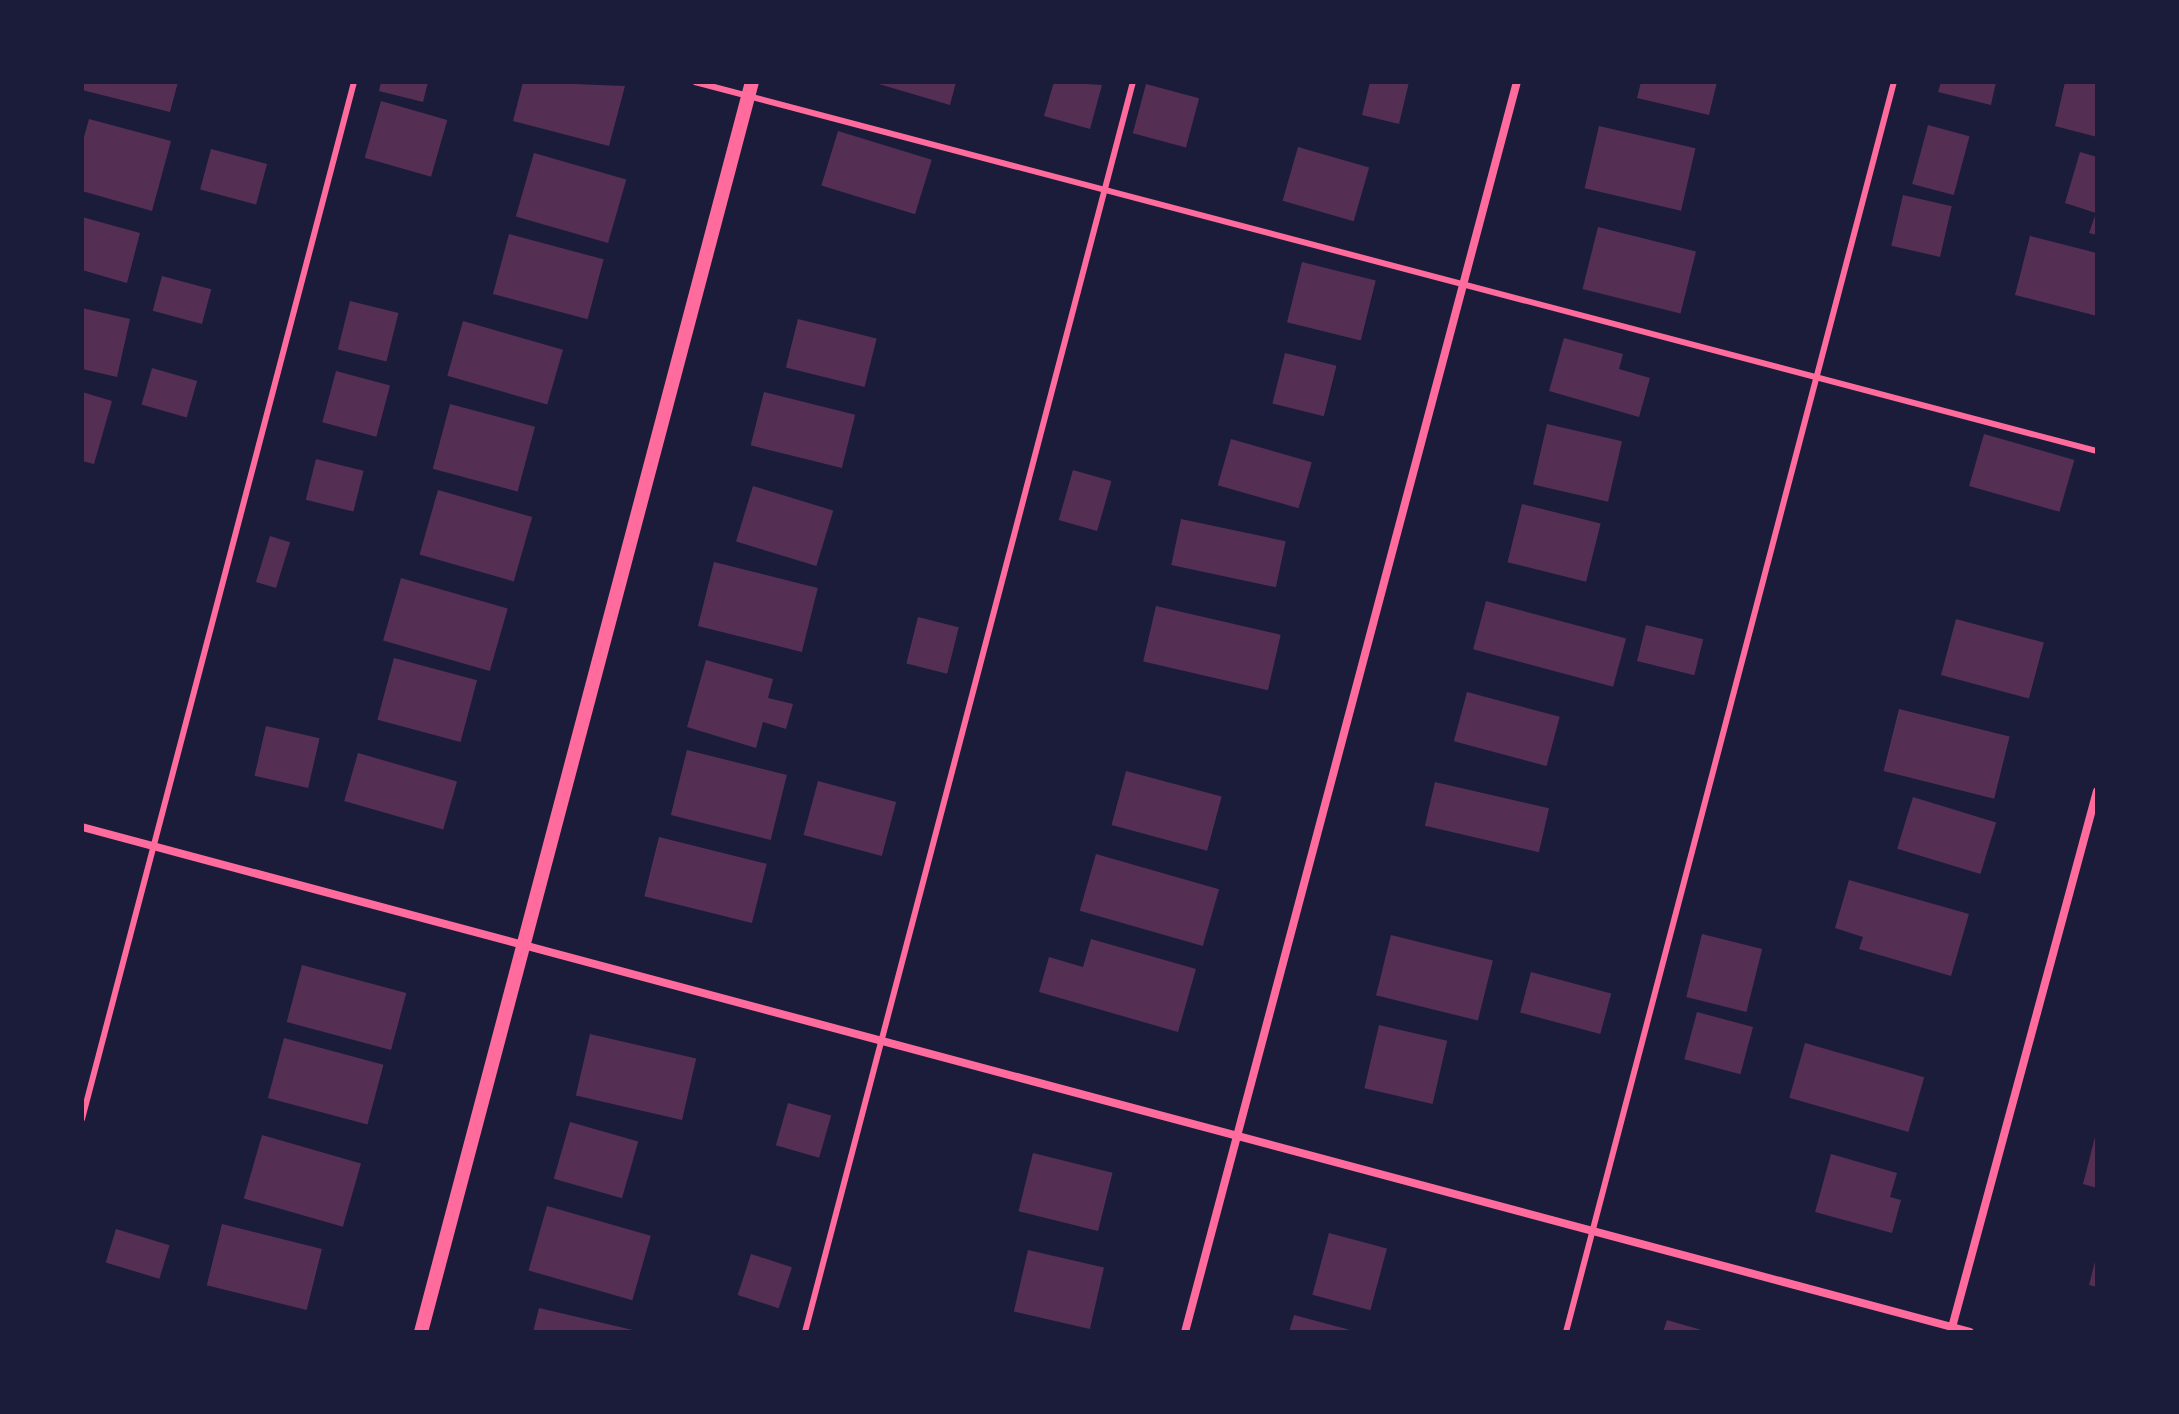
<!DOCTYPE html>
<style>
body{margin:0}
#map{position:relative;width:2179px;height:1414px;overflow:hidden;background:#1b1b3a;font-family:Merriweather,serif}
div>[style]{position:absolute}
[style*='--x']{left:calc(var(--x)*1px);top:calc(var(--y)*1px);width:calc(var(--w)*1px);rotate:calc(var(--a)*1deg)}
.building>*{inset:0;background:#542f53;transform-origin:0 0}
.service>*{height:6px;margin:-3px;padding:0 3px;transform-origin:3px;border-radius:3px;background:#ff6b9d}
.minor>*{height:8px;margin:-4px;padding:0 4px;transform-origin:4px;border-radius:4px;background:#ff6b9d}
.tertiary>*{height:14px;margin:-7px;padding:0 7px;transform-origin:7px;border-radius:7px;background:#ff6b9d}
span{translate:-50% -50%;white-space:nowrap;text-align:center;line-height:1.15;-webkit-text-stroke:6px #1b1b3a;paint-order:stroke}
.frame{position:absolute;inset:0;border:84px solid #1b1b3a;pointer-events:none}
</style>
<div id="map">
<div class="building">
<i style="clip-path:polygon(82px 82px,178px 82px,170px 112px,82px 90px)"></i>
<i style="clip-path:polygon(381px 82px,428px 82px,423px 102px,379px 91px)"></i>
<i style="clip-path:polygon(523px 82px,625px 86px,609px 146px,513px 121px)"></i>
<i style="clip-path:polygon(872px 82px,956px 82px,950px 105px)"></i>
<i style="clip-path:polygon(1054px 82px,1102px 85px,1090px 129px,1044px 116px)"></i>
<i style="clip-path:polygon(1370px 82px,1409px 82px,1399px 124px,1362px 115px)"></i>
<i style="clip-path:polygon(1641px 82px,1717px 82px,1709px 115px,1637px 98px)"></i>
<i style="clip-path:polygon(1941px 82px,1996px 82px,1991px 105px,1938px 92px)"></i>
<i style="clip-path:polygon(2065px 82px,2097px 82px,2097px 137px,2055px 126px)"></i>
<i style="left:1146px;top:84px;width:55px;height:51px;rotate:15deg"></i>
<i style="left:381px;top:101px;width:69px;height:59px;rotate:16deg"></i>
<i style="clip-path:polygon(89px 119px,171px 141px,152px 211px,82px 191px,82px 144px)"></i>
<i style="left:1928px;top:125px;width:43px;height:61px;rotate:15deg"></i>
<i style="left:1599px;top:126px;width:99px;height:64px;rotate:13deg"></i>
<i style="left:838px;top:131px;width:98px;height:57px;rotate:17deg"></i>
<i style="left:1298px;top:147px;width:74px;height:56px;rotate:16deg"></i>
<i style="left:211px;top:149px;width:58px;height:42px;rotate:15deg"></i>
<i style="clip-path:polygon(2080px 152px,2097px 157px,2097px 235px,2089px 233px,2096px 213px,2065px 203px)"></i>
<i style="left:534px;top:153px;width:96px;height:66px;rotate:16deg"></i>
<i style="left:1903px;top:195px;width:50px;height:52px;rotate:13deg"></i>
<i style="clip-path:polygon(82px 217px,140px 233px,127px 283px,82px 270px)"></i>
<i style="left:1598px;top:227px;width:101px;height:64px;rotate:14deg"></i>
<i style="left:509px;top:234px;width:98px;height:62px;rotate:15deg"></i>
<i style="clip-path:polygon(2030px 236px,2097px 253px,2097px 316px,2015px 295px)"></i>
<i style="left:1302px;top:262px;width:76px;height:62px;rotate:14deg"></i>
<i style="left:162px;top:276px;width:51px;height:36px;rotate:15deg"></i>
<i style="left:350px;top:301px;width:50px;height:50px;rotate:14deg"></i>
<i style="clip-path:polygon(82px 308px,130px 319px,117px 377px,82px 369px)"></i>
<i style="left:798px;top:319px;width:81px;height:50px;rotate:14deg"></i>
<i style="left:463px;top:321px;width:104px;height:57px;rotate:16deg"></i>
<i style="clip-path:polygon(1564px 338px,1623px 354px,1619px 369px,1650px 378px,1639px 417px,1549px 391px)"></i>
<i style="left:1285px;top:353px;width:53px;height:52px;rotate:14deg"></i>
<i style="left:152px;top:368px;width:47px;height:38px;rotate:16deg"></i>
<i style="left:336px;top:371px;width:56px;height:53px;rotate:15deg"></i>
<i style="clip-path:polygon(82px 392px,112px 401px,94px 464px,82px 461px)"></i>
<i style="left:764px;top:392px;width:94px;height:55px;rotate:14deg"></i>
<i style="left:450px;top:404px;width:88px;height:67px;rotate:15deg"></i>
<i style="left:1547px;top:424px;width:77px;height:62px;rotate:13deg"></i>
<i style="left:1984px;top:434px;width:94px;height:54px;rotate:16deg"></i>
<i style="left:1231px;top:439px;width:84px;height:48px;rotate:16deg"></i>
<i style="left:316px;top:459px;width:49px;height:42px;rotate:14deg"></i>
<i style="left:1073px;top:470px;width:40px;height:52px;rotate:16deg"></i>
<i style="left:753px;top:486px;width:84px;height:58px;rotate:17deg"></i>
<i style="left:438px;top:490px;width:98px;height:67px;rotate:16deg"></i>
<i style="left:1522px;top:504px;width:81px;height:60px;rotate:14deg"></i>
<i style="left:1181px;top:519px;width:107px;height:47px;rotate:12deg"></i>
<i style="left:270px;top:536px;width:21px;height:48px;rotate:17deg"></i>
<i style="left:714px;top:562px;width:107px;height:66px;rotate:14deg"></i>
<i style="left:401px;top:578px;width:111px;height:65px;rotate:16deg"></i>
<i style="left:1486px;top:601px;width:145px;height:50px;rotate:15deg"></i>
<i style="left:1156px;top:606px;width:128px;height:57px;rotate:13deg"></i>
<i style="left:918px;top:617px;width:42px;height:48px;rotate:14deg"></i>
<i style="left:1956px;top:619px;width:91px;height:58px;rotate:15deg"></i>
<i style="left:1646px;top:625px;width:59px;height:37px;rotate:14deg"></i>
<i style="left:394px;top:658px;width:86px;height:64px;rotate:15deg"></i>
<i style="clip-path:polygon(706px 660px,773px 679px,768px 698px,793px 704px,786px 729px,763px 722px,756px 748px,687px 727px)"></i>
<i style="left:1467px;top:692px;width:96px;height:51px;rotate:15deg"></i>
<i style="left:1899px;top:709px;width:114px;height:64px;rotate:14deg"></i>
<i style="left:266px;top:726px;width:55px;height:51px;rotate:13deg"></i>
<i style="left:687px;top:750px;width:103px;height:67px;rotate:14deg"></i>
<i style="left:358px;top:753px;width:103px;height:50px;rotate:16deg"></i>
<i style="left:1126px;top:771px;width:99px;height:56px;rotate:15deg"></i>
<i style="left:818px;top:781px;width:81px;height:56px;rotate:15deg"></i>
<i style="left:1435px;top:782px;width:117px;height:45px;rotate:13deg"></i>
<i style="left:1913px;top:797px;width:87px;height:54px;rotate:17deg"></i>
<i style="left:659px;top:837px;width:111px;height:61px;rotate:14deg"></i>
<i style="left:1096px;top:854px;width:128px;height:59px;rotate:16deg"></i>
<i style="clip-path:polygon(1849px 880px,1969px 914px,1951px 976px,1859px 949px,1863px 937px,1835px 928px)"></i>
<i style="left:1702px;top:934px;width:62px;height:65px;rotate:14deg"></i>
<i style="left:1391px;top:935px;width:105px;height:62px;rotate:14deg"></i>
<i style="clip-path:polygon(1091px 939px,1196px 969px,1178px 1032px,1039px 992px,1049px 957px,1083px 967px)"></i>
<i style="left:302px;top:965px;width:108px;height:59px;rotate:15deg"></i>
<i style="left:1531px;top:972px;width:83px;height:42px;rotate:15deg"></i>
<i style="left:1697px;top:1012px;width:58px;height:49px;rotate:15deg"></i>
<i style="left:1379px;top:1025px;width:70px;height:65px;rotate:13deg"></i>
<i style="left:590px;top:1034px;width:109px;height:63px;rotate:13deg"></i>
<i style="left:284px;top:1038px;width:103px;height:62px;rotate:15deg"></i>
<i style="left:1805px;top:1043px;width:124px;height:57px;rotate:16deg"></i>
<i style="left:788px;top:1103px;width:45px;height:44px;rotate:16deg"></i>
<i style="left:570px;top:1122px;width:71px;height:59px;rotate:16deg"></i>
<i style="clip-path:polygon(2097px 1129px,2097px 1188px,2083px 1184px)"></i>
<i style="left:262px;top:1135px;width:103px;height:66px;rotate:16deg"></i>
<i style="left:1033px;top:1153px;width:82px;height:60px;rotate:14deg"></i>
<i style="clip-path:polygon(1831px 1154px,1897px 1173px,1890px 1197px,1901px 1200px,1892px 1233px,1815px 1212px)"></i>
<i style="left:547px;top:1206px;width:108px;height:67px;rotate:16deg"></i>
<i style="left:222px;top:1224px;width:103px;height:63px;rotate:14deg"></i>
<i style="left:116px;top:1229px;width:56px;height:35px;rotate:17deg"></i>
<i style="left:1329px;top:1233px;width:60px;height:64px;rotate:15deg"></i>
<i style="left:1028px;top:1250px;width:78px;height:63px;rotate:13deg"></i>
<i style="left:751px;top:1254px;width:43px;height:43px;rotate:18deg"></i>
<i style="clip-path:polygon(2097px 1254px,2097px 1287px,2089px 1285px)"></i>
<i style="clip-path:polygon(539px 1308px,637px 1331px,637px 1332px,533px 1332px)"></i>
<i style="clip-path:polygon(1294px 1315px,1354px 1331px,1353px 1332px,1289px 1332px)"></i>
<i style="clip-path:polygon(1667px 1320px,1705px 1331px,1705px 1332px,1663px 1332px)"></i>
</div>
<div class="service">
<i style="--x:695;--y:82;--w:1450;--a:14.75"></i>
<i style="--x:82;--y:1119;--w:1072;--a:-75.3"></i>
<i style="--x:805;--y:1332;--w:1292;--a:-75.3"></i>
<i style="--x:1566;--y:1332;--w:1292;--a:-75.3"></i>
</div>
<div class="minor">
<i style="--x:82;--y:827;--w:1954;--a:14.97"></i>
<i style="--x:1951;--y:1331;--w:559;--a:-74.87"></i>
<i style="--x:1185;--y:1332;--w:1293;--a:-75.13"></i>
</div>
<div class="tertiary">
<i style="--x:421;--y:1332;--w:1293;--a:-75.17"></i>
</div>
<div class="frame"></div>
</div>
